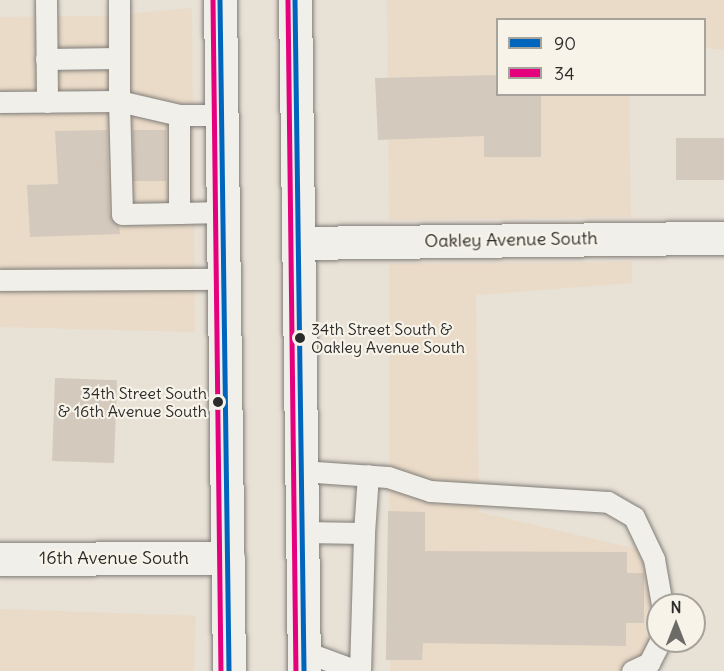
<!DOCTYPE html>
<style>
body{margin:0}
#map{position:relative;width:724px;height:671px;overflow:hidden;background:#e8e1d6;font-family:Delius,sans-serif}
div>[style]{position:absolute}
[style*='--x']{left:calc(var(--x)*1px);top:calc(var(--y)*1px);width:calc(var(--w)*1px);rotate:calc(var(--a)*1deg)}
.built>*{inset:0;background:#eadbc8;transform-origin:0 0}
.building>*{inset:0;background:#d3c9bc;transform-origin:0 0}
.roads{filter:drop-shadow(0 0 2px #807d78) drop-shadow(0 0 2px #807d78)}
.lane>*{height:21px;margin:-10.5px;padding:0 10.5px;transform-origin:10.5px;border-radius:10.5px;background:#f0efea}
.street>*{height:33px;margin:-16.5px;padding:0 16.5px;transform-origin:16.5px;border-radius:16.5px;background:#f0efea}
.highway>*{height:33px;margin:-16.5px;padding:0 16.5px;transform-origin:16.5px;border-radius:16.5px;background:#f0efea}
.bus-1>*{height:4.5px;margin:-2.25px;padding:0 2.25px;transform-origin:2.25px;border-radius:2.25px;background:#0065bd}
.bus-2>*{height:4.5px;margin:-2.25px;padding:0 2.25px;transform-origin:2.25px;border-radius:2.25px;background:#e5007d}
.dots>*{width:16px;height:16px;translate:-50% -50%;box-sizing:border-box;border:3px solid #f7f3e8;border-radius:50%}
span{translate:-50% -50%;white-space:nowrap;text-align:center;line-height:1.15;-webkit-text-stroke:4.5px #f7f3e8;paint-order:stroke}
.bus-label{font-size:16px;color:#2b2b2b}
.left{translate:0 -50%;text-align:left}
.right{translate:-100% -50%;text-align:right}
.street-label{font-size:18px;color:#2b2b2b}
.legend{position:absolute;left:496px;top:18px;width:210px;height:78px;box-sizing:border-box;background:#f7f3e8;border:2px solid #a5a39c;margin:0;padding:8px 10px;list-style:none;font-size:18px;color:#2b2b2b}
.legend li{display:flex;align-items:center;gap:12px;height:30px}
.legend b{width:30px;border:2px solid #a5a39c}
.north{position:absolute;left:646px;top:593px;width:60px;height:60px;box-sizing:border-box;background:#f7f3e8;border:2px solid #a5a39c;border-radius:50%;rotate:0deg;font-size:16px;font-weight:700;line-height:24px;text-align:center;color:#2b2b2b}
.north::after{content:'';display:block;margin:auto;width:21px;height:27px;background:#6d6b67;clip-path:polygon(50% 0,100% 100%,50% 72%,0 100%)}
</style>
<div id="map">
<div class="built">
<i style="clip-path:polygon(387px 0,724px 0,724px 50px,705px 48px,704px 20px,498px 20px,498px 94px,629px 95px,631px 217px,389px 220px)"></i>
<i style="clip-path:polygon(192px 8px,195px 332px,0 327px,0 17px,101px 16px)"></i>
<i style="clip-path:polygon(632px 262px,632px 283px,476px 295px,479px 512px,658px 554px,656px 671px,390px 671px,389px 264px)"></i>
<i style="left:0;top:609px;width:196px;height:62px;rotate:2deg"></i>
</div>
<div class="building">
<i style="clip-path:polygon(498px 75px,498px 94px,541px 94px,541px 157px,484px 157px,484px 136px,378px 140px,375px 78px)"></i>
<i style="clip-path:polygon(107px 130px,109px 214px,119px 226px,120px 234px,30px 237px,27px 185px,58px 184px,55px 131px)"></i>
<i style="left:133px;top:130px;width:33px;height:51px"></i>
<i style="left:724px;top:138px;width:42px;height:48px;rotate:90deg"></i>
<i style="left:55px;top:378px;width:62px;height:83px;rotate:2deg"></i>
<i style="clip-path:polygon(388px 511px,425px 512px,425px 551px,627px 552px,627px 573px,644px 573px,644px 623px,626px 623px,626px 646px,423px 643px,422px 660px,386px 660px)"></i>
</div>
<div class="roads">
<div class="lane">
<i style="--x:46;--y:0;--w:102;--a:89.4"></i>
<i style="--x:46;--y:59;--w:73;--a:-0.8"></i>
<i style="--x:0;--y:102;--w:119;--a:-0.5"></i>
<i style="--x:119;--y:101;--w:62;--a:13.1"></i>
<i style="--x:179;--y:115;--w:98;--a:90"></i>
<i style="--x:179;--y:213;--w:57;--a:179"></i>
<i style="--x:122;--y:214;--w:113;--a:-91.5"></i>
<i style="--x:119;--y:101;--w:101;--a:-90"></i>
<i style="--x:179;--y:115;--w:43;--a:0"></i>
<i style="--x:179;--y:213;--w:44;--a:-1.3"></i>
<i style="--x:0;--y:280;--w:224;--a:-0.3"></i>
<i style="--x:301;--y:471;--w:87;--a:3.9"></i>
<i style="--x:388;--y:477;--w:44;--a:18.4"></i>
<i style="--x:430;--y:491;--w:178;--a:3.5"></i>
<i style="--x:608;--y:502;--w:30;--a:30"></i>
<i style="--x:634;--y:517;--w:47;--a:64.5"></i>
<i style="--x:654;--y:559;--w:47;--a:80.1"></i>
<i style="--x:302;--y:532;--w:62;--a:0.9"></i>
<i style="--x:364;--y:533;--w:58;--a:-86.1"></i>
<i style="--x:303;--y:651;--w:58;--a:20.3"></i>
<i style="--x:360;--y:671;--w:138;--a:-88.3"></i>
<i style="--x:632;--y:671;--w:19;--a:-25"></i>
<i style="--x:649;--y:663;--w:25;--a:-63"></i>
</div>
<div class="street">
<i style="--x:298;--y:243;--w:426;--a:-0.7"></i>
<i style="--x:0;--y:559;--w:228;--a:-0.3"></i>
</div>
<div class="highway">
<i style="--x:220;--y:0;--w:671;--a:89.23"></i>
<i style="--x:295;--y:0;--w:671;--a:89.23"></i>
</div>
</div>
<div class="bus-1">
<i style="--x:220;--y:0;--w:671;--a:89.23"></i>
<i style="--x:295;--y:0;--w:671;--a:89.23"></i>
</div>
<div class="bus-2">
<i style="--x:213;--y:0;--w:671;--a:89.32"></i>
<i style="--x:288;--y:0;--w:671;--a:89.32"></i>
</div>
<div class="dots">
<i style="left:300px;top:338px;background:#2b2b2b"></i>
<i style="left:218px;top:402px;background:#2b2b2b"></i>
</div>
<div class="bus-label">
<span class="left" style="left:311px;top:338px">34th Street South &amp;<br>Oakley Avenue South</span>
<span class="right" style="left:207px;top:402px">34th Street South<br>&amp; 16th Avenue South</span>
</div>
<div class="street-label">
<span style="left:511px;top:240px;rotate:-1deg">Oakley Avenue South</span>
<span style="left:114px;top:558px">16th Avenue South</span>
</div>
<ul class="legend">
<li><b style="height:8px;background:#0065bd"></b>90</li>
<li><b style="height:8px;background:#e5007d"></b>34</li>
</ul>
<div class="north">N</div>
</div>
